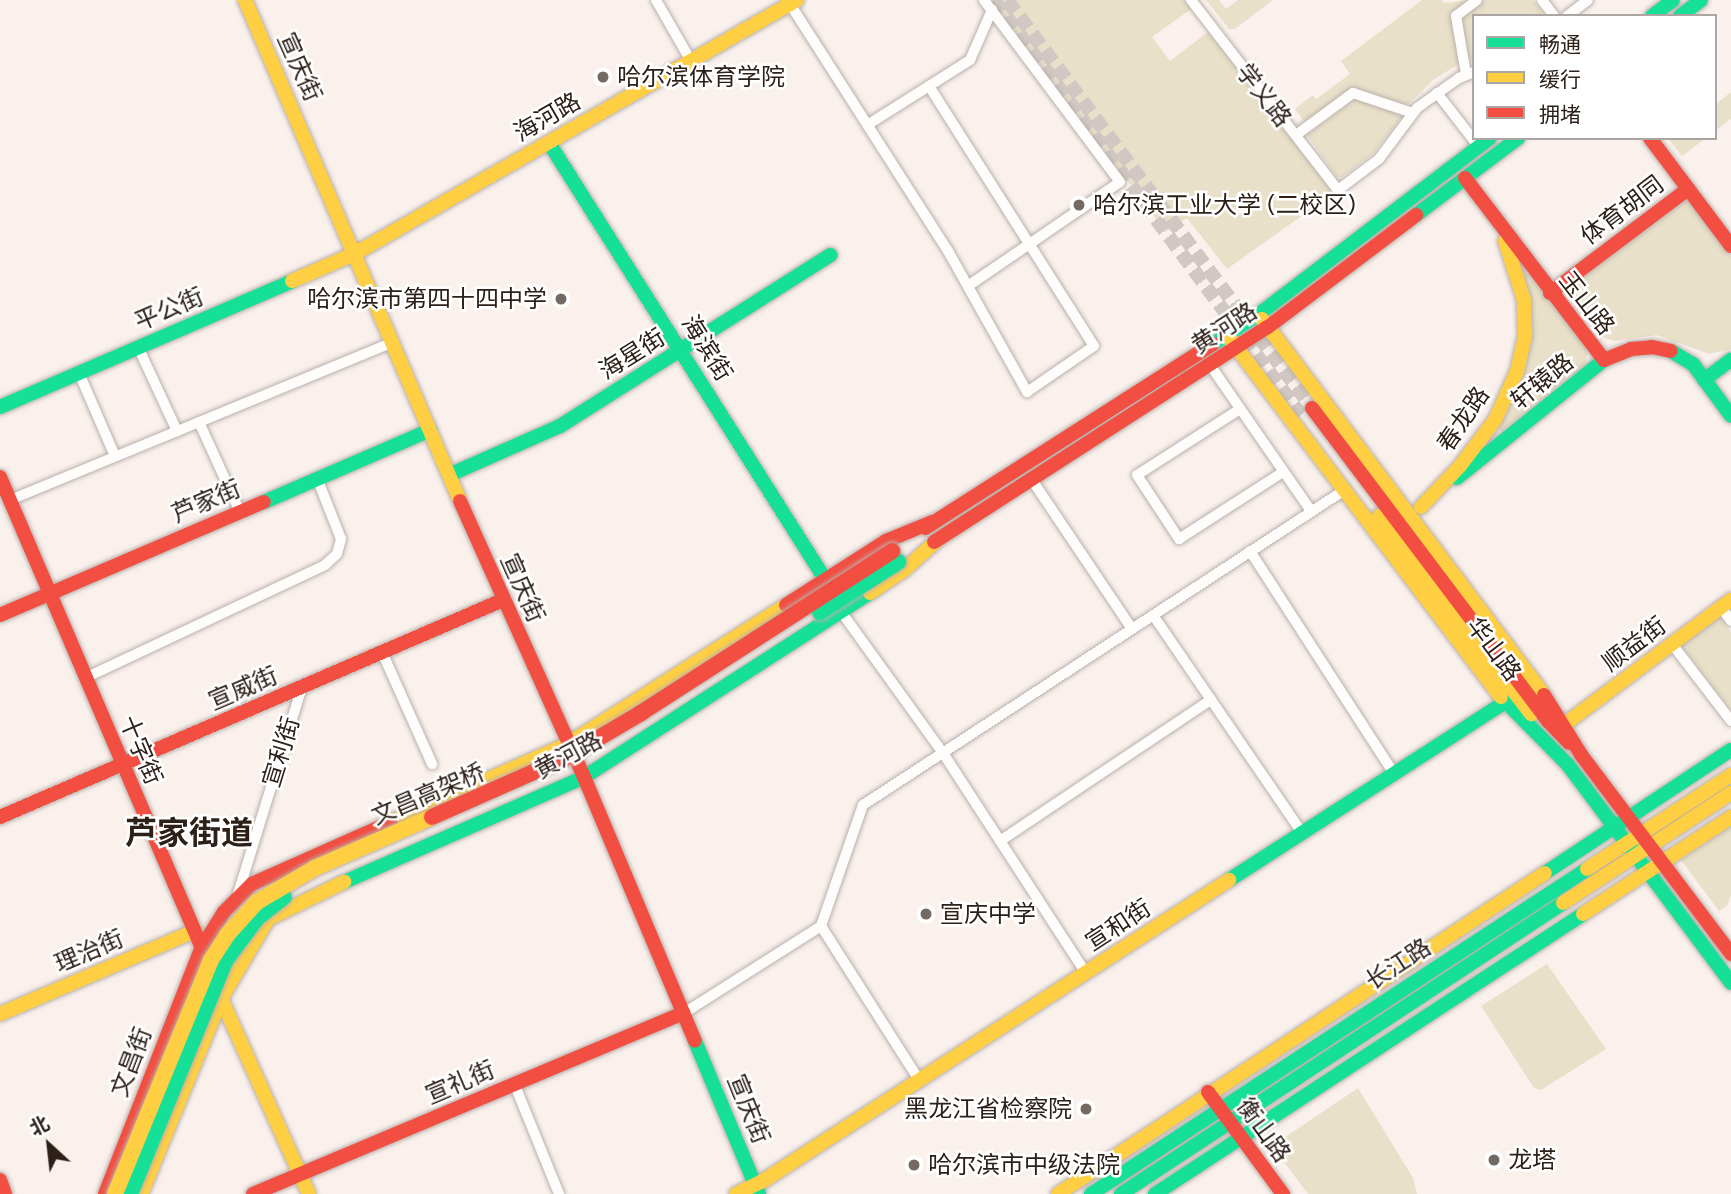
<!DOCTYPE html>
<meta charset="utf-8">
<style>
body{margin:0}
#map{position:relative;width:1731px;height:1194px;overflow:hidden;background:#faf1ed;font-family:Figtree,"Noto Sans SC",sans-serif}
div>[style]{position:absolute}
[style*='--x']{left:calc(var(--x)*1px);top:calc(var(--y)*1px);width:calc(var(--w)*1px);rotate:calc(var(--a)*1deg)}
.green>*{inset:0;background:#e8e0c8}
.secondary-tunnel>*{height:14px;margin-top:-7px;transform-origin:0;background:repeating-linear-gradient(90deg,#d1c7c3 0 14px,transparent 0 21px)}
.roads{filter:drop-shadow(0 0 2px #bab0ab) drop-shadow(0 0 2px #bab0ab)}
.street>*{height:10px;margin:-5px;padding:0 5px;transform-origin:5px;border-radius:5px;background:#fefdfc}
.fast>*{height:14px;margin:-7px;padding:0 7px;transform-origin:7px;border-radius:7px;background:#16e098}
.slow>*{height:14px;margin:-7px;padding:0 7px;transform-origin:7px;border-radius:7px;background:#ffcf43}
.jam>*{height:14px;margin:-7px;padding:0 7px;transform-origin:7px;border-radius:7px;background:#f24e42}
.bridges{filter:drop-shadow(0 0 2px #bab0ab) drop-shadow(0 0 2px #bab0ab)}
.fast-bridge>*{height:16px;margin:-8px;padding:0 8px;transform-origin:8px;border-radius:8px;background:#16e098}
.slow-bridge>*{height:16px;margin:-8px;padding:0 8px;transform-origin:8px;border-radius:8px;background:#ffcf43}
.jam-bridge>*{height:16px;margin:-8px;padding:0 8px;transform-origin:8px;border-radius:8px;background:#f24e42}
.dots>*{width:19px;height:19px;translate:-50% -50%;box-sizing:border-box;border:4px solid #fff;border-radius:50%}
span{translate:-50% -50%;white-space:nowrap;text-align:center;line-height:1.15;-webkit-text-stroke:5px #fff;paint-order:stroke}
.street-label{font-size:24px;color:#2d2019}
.poi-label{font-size:24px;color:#2d2019}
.left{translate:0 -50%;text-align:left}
.right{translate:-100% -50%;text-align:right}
.district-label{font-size:32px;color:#2d2019;font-weight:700}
.legend{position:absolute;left:1472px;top:14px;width:245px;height:126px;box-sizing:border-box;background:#fff;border:2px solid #aba6a3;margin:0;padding:9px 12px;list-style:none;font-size:21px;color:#2d2019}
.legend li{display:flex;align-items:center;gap:14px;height:35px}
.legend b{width:35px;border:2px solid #aba6a3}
.north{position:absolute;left:14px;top:1110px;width:70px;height:70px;-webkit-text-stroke:5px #fff;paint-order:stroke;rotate:333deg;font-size:19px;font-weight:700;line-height:28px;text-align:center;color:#2d2019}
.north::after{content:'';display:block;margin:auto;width:24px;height:32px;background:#2d2019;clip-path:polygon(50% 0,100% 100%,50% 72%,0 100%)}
</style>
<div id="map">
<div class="green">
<i style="clip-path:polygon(992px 0,1184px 0,1191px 9px,1152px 37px,1170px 61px,1208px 32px,1333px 192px,1338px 190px,1227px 269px,1187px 218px,1166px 232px)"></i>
<i style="clip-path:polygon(1206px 0,1219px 0,1226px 9px,1238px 0,1273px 0,1235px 29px,1229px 29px)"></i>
<i style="clip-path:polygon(1422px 0,1442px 0,1445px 3px,1470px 0,1451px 15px,1459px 64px,1433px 80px,1409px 104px,1402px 105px,1354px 87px,1306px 124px,1295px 109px,1313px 95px,1316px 99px,1350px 74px,1341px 61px)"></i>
<i style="clip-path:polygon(1483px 0,1533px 0,1545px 16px,1474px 16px,1472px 62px,1468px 58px,1462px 19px)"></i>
<i style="clip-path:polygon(1731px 92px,1731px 119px,1715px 131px,1715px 105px)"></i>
<i style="clip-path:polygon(1357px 98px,1398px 111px,1402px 117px,1374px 153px,1342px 177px,1337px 177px,1307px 135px)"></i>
<i style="clip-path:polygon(1673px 138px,1706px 138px,1682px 156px,1670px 141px)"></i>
<i style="clip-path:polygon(1689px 198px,1731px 256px,1731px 349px,1709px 354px,1657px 335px,1614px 341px,1602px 337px,1566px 291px)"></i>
<i style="clip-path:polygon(1522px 263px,1581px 338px,1587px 353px,1586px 364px,1502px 431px,1499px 429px,1526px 366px,1532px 338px,1530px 307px,1519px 267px)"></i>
<i style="clip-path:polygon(1718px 615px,1731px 632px,1731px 710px,1680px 644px)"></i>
<i style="clip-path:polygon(1731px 826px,1731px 895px,1727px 906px,1719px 911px,1681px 860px)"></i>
<i style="clip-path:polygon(1547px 964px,1606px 1049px,1541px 1090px,1534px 1088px,1481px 1006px)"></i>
<i style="clip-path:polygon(1358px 1088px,1413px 1178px,1417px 1194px,1308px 1194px,1272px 1146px)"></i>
</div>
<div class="secondary-tunnel">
<i style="--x:994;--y:0;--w:516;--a:53.51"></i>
<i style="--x:1007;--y:0;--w:509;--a:53.22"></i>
</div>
<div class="roads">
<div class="street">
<i style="--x:656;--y:0;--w:70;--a:60.2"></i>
<i style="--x:1191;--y:0;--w:240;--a:52.3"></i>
<i style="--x:1338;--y:190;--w:51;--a:-37.1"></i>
<i style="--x:1379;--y:159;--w:64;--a:-53.3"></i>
<i style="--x:1417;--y:108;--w:52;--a:-35.5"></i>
<i style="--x:1459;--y:78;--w:16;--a:-22"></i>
<i style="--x:1542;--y:0;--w:20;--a:53"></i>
<i style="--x:790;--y:4;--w:293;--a:57.4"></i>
<i style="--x:948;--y:251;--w:162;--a:60.7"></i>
<i style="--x:1027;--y:392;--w:81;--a:-34.5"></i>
<i style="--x:1094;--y:346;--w:308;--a:-122.4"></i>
<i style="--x:929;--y:86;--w:73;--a:147.8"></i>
<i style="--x:1567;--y:16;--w:26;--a:-37"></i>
<i style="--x:1466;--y:74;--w:59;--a:-99.8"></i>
<i style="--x:1456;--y:16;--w:26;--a:-37"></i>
<i style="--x:929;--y:86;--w:49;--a:-32.4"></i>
<i style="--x:970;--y:60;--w:55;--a:-66.3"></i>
<i style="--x:1437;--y:93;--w:68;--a:52.1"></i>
<i style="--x:1296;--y:135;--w:71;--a:-36.4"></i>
<i style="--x:1353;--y:93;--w:63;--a:18.4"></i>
<i style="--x:968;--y:286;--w:184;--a:-34.4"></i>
<i style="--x:1120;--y:182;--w:227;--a:-126.8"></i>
<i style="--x:138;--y:347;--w:93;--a:65.1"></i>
<i style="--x:1210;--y:365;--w:178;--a:55.3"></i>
<i style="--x:79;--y:373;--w:90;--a:66.6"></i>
<i style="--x:1240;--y:409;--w:122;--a:147.3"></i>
<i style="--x:1137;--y:475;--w:77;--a:56.7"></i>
<i style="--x:1179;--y:539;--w:124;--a:-32.8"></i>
<i style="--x:199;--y:422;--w:99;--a:65.5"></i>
<i style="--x:1032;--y:480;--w:179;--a:56.1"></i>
<i style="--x:10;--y:500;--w:415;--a:-22.4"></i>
<i style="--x:1250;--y:551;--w:265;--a:57.1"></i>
<i style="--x:1721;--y:607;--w:17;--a:54"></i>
<i style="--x:842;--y:613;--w:173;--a:54.2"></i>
<i style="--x:943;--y:753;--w:262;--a:57"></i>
<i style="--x:1153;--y:615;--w:264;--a:55.6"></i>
<i style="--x:1672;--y:644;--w:97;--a:52.5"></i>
<i style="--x:382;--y:652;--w:123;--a:65.9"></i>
<i style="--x:85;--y:678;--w:265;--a:-25.2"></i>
<i style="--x:325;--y:565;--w:16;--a:-43"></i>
<i style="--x:337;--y:554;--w:16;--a:-75"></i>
<i style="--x:341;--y:539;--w:66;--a:-111.5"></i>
<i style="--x:1000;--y:841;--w:254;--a:-33.8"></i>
<i style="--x:237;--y:897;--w:220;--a:-72.8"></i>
<i style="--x:821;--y:926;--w:183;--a:57.5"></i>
<i style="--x:684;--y:1013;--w:162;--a:-32.4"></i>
<i style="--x:821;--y:926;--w:128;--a:-70.9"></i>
<i style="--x:863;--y:805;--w:577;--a:-33.19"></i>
<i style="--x:514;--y:1083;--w:120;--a:67.9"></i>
</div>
<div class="fast">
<i style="--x:1652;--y:16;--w:26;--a:-37"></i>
<i style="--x:1680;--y:16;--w:26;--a:-37"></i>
<i style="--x:549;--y:143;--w:516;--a:57.67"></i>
<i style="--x:1416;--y:215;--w:128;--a:-37"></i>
<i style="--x:1213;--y:344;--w:55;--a:-33.1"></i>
<i style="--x:1259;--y:314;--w:290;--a:-37.3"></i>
<i style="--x:1671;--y:351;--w:26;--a:31"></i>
<i style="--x:1693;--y:364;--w:64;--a:53.8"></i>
<i style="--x:1704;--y:380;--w:34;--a:-37"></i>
<i style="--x:0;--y:407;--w:318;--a:-23.3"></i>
<i style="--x:449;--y:475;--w:121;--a:-23.8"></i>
<i style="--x:560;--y:426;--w:320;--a:-32.3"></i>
<i style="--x:1457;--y:478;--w:189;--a:-38.8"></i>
<i style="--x:264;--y:502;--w:181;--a:-23.4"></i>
<i style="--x:1501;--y:697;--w:95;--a:45.4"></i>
<i style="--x:1568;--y:765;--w:272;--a:53.2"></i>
<i style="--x:1545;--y:873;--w:223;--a:-33.5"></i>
<i style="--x:1229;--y:880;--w:328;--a:-32.8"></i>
<i style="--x:344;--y:882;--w:262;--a:-23.6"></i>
<i style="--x:584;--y:777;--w:340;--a:-32.8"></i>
<i style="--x:695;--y:1041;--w:166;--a:67.3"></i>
<i style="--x:1091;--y:1194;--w:593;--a:-33.23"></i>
<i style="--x:1121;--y:1194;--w:529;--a:-33.36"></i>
<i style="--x:1155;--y:1194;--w:511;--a:-33.19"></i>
</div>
<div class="slow">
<i style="--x:245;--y:0;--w:545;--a:66.77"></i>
<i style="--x:292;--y:281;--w:70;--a:-23.6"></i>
<i style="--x:356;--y:253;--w:508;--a:-29.84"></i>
<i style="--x:1262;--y:319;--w:470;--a:53.1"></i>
<i style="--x:1230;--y:339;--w:449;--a:52.9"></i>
<i style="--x:1421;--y:507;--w:57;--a:-46.4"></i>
<i style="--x:1460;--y:466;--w:58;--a:-52.7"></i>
<i style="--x:1495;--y:420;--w:54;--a:-65.8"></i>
<i style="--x:1517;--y:371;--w:37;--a:-77"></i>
<i style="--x:1525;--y:335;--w:35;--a:-92"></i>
<i style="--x:1524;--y:300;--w:62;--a:-107.9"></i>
<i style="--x:1379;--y:516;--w:250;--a:52.5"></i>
<i style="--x:870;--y:593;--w:41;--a:-34.1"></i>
<i style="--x:904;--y:570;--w:50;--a:-41.7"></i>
<i style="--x:1565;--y:724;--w:207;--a:-36.8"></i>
<i style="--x:391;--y:822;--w:193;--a:-23.8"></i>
<i style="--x:568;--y:744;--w:259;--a:-32.5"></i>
<i style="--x:1587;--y:869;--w:172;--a:-33.1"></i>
<i style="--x:1563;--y:903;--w:201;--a:-33.2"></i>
<i style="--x:1583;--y:914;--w:177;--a:-33.2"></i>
<i style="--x:219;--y:994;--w:219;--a:65.8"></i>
<i style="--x:0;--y:1014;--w:212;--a:-23.1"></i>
<i style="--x:141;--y:1194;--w:211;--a:-67.7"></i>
<i style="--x:221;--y:999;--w:93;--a:-59.6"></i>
<i style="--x:268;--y:919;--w:85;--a:-26"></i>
<i style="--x:736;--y:1194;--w:30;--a:-26"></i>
<i style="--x:763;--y:1181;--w:555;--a:-32.86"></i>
<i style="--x:1058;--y:1194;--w:583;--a:-33.39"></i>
</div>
<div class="jam">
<i style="--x:1650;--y:138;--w:135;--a:53.1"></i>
<i style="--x:1465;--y:178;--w:229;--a:52.6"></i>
<i style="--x:1604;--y:360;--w:29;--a:-22"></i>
<i style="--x:1631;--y:349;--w:21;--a:-5"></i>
<i style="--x:1652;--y:347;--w:19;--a:12"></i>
<i style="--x:1550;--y:293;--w:173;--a:-37"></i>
<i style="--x:1312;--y:408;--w:393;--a:53"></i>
<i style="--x:1549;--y:722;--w:29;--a:46"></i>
<i style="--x:0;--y:477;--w:520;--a:66.79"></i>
<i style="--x:460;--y:501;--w:303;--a:65.8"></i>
<i style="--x:584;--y:777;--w:286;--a:67.2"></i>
<i style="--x:925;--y:528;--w:342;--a:-32.6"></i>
<i style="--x:934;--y:542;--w:397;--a:-32.8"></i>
<i style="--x:1268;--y:327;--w:186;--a:-37.1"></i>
<i style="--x:786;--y:605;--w:119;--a:-32.6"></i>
<i style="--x:886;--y:541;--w:50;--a:-22.4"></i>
<i style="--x:0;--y:615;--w:287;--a:-23.2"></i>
<i style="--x:1544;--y:695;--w:72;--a:58.1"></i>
<i style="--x:1582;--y:756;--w:248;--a:53"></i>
<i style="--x:0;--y:817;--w:548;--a:-23.34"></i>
<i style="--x:1208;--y:1092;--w:127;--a:53.7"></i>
<i style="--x:0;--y:1180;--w:15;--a:70"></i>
<i style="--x:105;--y:1194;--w:265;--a:-68.6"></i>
<i style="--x:202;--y:947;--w:41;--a:-57.8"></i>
<i style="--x:224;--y:912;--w:40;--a:-45"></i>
<i style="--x:252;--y:884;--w:152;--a:-24"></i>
<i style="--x:253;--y:1194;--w:467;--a:-22.8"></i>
</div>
</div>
<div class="bridges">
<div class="fast-bridge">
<i style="--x:820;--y:612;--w:93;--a:-32.7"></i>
<i style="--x:130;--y:1194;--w:252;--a:-67.8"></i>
<i style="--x:225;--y:961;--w:54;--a:-53.3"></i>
<i style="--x:257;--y:918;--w:34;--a:-38"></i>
</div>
<div class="slow-bridge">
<i style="--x:115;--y:1194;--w:253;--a:-67.7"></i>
<i style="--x:211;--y:960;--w:30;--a:-57"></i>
<i style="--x:227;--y:935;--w:45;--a:-47.7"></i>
<i style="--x:257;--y:902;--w:67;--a:-30.4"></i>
<i style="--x:315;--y:868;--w:128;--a:-23.6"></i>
</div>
<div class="jam-bridge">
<i style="--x:432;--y:817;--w:143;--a:-23.9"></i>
<i style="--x:563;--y:759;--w:91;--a:-30.5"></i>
<i style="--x:641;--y:713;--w:299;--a:-32.8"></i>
</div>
</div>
<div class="dots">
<i style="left:603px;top:77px;background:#756963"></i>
<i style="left:1079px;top:205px;background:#756963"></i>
<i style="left:561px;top:299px;background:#756963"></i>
<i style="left:926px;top:914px;background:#756963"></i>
<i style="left:1086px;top:1109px;background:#756963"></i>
<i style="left:1494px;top:1160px;background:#756963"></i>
<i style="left:914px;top:1165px;background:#756963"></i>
</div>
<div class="street-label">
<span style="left:300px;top:67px;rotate:66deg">宣庆街</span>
<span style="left:1264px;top:95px;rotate:52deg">学义路</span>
<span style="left:547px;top:117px;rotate:-30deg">海河路</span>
<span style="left:1622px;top:210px;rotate:-37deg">体育胡同</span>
<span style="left:1587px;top:303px;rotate:52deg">玉山路</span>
<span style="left:169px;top:309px;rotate:-23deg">平公街</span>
<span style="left:1224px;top:328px;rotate:-33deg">黄河路</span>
<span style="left:707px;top:348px;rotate:58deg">海滨街</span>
<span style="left:632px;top:354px;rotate:-32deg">海星街</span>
<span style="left:1542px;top:381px;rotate:-39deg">轩辕路</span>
<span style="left:1463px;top:419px;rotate:-56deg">春龙路</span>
<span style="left:206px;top:501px;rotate:-23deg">芦家街</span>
<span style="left:523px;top:588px;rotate:66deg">宣庆街</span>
<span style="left:1634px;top:644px;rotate:-37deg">顺益街</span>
<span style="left:1494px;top:649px;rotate:53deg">华山路</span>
<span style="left:243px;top:688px;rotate:-23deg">宣威街</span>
<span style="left:141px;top:750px;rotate:67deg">十字街</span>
<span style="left:281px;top:752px;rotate:-73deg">宣利街</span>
<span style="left:568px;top:755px;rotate:-28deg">黄河路</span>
<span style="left:428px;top:794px;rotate:-23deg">文昌高架桥</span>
<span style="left:1118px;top:925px;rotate:-33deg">宣和街</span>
<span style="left:89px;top:951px;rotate:-23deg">理治街</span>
<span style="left:1398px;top:964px;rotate:-33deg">长江路</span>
<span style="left:131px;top:1062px;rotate:-69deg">文昌街</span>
<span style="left:460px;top:1082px;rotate:-23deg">宣礼街</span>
<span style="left:749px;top:1109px;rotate:68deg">宣庆街</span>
<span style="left:1264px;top:1130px;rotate:54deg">衡山路</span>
</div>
<div class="poi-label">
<span class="left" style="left:617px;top:77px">哈尔滨体育学院</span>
<span class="left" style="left:1093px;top:205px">哈尔滨工业大学 (二校区)</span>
<span class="right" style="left:547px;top:299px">哈尔滨市第四十四中学</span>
<span class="left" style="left:940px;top:914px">宣庆中学</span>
<span class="right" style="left:1072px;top:1109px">黑龙江省检察院</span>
<span class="left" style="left:1508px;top:1160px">龙塔</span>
<span class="left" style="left:928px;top:1165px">哈尔滨市中级法院</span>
</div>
<div class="district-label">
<span style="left:189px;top:833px">芦家街道</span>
</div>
<ul class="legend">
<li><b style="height:9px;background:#16e098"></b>畅通</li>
<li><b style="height:9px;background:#ffcf43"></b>缓行</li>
<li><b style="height:9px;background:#f24e42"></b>拥堵</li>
</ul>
<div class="north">北</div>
</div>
